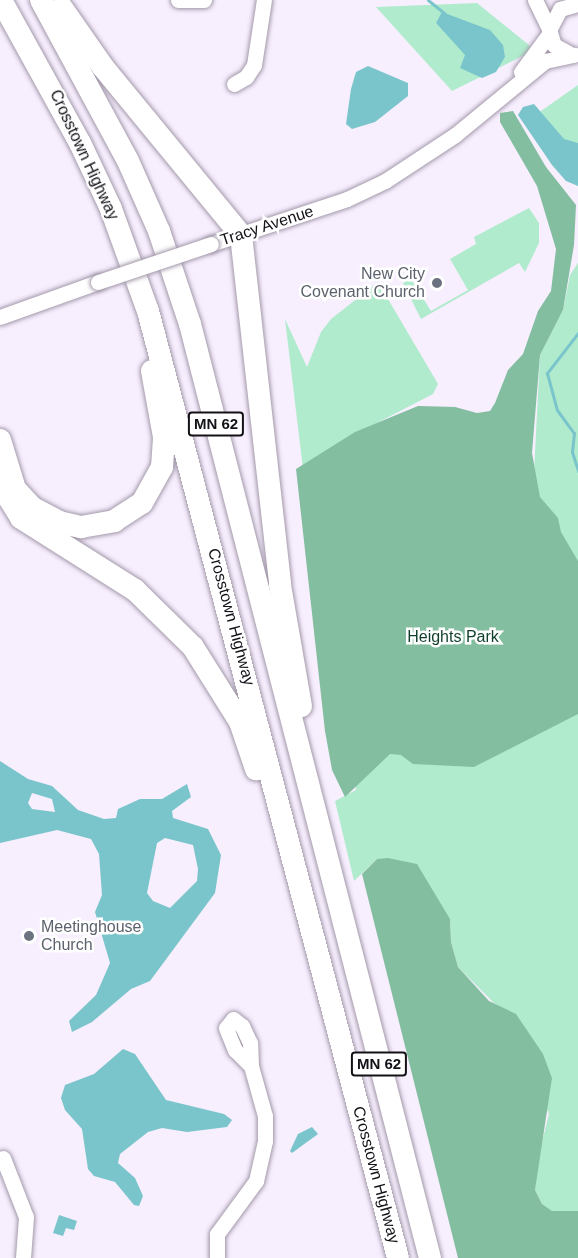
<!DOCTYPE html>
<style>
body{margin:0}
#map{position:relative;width:578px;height:1258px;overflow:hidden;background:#f7eefe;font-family:Helvetica,sans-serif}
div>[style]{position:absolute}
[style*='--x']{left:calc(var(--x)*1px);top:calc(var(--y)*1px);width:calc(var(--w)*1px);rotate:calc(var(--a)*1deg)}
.green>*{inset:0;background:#b1ebcd}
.forest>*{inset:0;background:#84bea0}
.water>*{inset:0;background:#7ac5cb}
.stream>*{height:3px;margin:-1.5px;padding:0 1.5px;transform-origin:1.5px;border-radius:1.5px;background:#7ac5cb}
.roads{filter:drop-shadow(0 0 2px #a399aa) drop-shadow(0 0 2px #a399aa)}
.minor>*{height:15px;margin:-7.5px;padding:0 7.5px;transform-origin:7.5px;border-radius:7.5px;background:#fff}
.highway>*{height:22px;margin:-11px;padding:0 11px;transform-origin:11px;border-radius:11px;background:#fff}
.bridges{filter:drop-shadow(0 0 2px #a399aa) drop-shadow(0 0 2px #a399aa)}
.minor-bridge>*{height:15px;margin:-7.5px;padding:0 7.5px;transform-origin:7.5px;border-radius:7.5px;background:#fff}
.dots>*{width:16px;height:16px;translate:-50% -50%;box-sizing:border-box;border:3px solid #fff;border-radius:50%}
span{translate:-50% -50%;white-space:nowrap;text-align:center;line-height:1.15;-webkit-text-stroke:5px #fff;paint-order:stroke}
.shield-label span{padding:2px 4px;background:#fff;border:2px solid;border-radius:4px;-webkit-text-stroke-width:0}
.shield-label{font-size:15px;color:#141117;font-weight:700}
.street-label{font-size:16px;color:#141117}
.worship-label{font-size:16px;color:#5b616d}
.right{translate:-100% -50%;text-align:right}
.left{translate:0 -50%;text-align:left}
.park-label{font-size:16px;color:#0f3f2b}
</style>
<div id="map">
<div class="green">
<i style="clip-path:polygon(477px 3px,535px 50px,452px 91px,376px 7px)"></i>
<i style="clip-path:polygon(578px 85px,578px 171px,531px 118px)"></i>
<i style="clip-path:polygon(529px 208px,539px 223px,539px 243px,525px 272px,519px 263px,421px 319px,403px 283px,411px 279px,431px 311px,468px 290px,450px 259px,476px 244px,474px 237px)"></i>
<i style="clip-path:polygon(578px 263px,578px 1211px,552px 1212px,542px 1204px,535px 1190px,537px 1162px,549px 1114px,501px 1010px,458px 967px,451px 942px,450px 919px,377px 859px,354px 881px,335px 801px,356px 790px,316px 578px,285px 319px,307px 367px,321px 332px,331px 319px,378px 282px,438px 384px,433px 394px,342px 441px,380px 523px,536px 485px,534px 472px,540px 355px,563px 310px,570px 275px)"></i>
</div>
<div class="forest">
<i style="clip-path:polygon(513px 111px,546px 167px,576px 205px,574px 245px,563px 310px,540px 355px,532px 453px,540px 497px,558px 518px,561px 532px,578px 561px,578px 714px,474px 767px,413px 764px,401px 755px,390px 754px,345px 797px,332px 770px,325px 731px,296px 469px,355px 432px,418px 406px,455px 407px,477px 413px,490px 411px,495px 403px,508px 370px,523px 354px,538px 311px,551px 291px,556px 249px,537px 186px,500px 122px,500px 113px)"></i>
<i style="clip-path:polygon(388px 858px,417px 864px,450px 919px,451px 942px,458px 967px,489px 1001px,516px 1014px,543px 1054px,552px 1078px,535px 1190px,542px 1204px,552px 1211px,578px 1211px,578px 1258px,458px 1258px,362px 874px,377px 859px)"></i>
</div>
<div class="water">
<i style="clip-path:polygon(442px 12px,490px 30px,503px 45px,505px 57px,496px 72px,482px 78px,460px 68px,465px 55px,436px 23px)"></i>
<i style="clip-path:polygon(368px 66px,408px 83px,408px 96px,375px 122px,352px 129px,346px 124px,351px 89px,356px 72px)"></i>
<i style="clip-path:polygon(534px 104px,564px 139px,578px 143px,578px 186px,566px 181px,552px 165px,518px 115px,523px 107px)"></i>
<i style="clip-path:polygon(evenodd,0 761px,28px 779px,52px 786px,78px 810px,104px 819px,116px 818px,118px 809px,140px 799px,162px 799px,187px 784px,191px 797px,172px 811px,173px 818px,208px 829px,221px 855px,215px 893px,150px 981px,131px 989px,92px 1022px,72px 1032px,69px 1021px,96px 995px,110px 963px,95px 912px,102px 895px,99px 854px,91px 839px,57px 830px,0 843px,0 761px,32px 793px,52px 799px,55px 812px,32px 809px,28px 803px,32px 793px,0 761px,165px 838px,193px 845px,198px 869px,197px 881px,170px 908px,153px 901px,147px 893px,157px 843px,165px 838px)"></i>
<i style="clip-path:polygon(123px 1049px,135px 1054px,166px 1100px,224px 1114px,232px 1120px,227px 1127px,187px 1132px,162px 1128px,148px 1132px,120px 1154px,118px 1163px,135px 1178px,143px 1196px,139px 1206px,134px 1205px,115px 1182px,94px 1176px,88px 1169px,82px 1129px,65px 1110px,61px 1098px,65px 1085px,94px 1074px)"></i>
<i style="clip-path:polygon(312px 1127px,318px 1134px,292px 1153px,290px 1151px,298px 1134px)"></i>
<i style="clip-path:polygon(59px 1215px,77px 1221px,74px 1230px,66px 1228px,63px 1236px,53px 1233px)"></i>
</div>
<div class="stream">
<i style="--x:428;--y:0;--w:22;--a:39"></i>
<i style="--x:578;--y:333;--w:51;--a:127.8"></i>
<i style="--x:547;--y:373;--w:38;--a:75"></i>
<i style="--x:557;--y:410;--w:29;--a:54"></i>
<i style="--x:574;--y:433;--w:19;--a:96"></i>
<i style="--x:572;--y:452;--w:20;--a:72"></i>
</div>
<div class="roads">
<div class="minor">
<i style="--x:178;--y:0;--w:26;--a:0"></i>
<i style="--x:535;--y:0;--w:32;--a:64"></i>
<i style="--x:572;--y:55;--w:21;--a:-151"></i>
<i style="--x:554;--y:45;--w:16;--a:-108"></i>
<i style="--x:549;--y:30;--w:24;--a:-62"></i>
<i style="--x:560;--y:9;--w:19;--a:-16"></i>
<i style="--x:521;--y:72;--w:47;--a:-53.6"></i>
<i style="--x:234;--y:84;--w:14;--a:-30"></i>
<i style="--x:246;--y:77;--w:14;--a:-56"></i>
<i style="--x:254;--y:65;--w:66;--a:-81.3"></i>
<i style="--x:211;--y:244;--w:143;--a:-18.3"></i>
<i style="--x:347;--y:199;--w:42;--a:-25.3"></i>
<i style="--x:385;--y:181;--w:84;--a:-33.3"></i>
<i style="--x:455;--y:135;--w:117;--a:-39.4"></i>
<i style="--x:545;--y:61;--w:30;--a:-12"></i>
<i style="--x:0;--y:317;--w:104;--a:-19.7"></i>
<i style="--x:3;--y:1158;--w:63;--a:68.7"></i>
<i style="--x:26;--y:1217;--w:41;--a:94.2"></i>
<i style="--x:217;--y:1258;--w:24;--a:-90"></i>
<i style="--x:217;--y:1234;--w:66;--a:-53.7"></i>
<i style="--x:256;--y:1181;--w:41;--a:-77.3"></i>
<i style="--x:265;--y:1141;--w:25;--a:-90"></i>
<i style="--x:265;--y:1116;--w:52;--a:-105.6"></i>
<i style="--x:251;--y:1066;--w:23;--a:-92"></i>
<i style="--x:250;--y:1043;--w:19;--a:-115"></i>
<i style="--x:242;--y:1026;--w:11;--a:-142"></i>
<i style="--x:233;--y:1019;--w:11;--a:128"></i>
<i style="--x:226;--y:1028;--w:24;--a:68"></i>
<i style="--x:235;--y:1050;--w:23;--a:45"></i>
</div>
<div class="highway">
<i style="--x:1;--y:0;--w:163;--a:61.1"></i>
<i style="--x:80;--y:143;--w:73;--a:64.8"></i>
<i style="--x:111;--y:209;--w:109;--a:70.1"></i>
<i style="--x:148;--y:311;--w:979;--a:75.21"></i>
<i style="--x:41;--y:0;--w:183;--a:61.6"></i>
<i style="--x:128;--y:161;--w:77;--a:66.1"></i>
<i style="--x:159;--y:231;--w:98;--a:71.6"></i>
<i style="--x:190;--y:324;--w:964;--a:75.59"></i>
<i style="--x:62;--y:8;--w:72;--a:55.2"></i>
<i style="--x:103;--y:67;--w:217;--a:50.6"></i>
<i style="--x:241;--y:235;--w:352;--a:83.6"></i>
<i style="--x:280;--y:585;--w:123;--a:80.2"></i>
<i style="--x:0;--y:440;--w:51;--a:73"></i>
<i style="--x:15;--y:489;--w:26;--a:47"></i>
<i style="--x:33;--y:508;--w:30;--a:28"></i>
<i style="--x:59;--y:522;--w:23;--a:13"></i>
<i style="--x:81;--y:527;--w:34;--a:-10"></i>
<i style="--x:114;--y:521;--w:33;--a:-33"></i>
<i style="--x:142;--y:503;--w:41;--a:-60.9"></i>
<i style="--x:162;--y:467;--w:30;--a:-86"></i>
<i style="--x:164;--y:437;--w:67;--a:-100.3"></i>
<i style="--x:0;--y:484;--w:40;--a:58"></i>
<i style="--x:21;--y:518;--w:135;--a:32.3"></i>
<i style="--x:135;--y:590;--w:81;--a:44.5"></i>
<i style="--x:193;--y:647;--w:89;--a:57.9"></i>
<i style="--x:240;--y:722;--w:50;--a:71.2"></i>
</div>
</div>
<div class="bridges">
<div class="minor-bridge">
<i style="--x:98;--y:282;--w:119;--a:-18.6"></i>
</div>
</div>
<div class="dots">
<i style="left:437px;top:283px;background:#6b7280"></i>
<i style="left:29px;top:936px;background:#6b7280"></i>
</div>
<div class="shield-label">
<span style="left:216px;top:424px">MN 62</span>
<span style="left:379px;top:1064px">MN 62</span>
</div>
<div class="street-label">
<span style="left:84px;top:155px;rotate:65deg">Crosstown Highway</span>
<span style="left:267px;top:226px;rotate:-18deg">Tracy Avenue</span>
<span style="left:231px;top:617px;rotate:75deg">Crosstown Highway</span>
<span style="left:376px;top:1175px;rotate:75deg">Crosstown Highway</span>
</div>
<div class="worship-label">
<span class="right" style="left:425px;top:283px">New City<br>Covenant Church</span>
<span class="left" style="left:41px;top:936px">Meetinghouse<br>Church</span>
</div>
<div class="park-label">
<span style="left:453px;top:637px">Heights Park</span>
</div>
</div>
